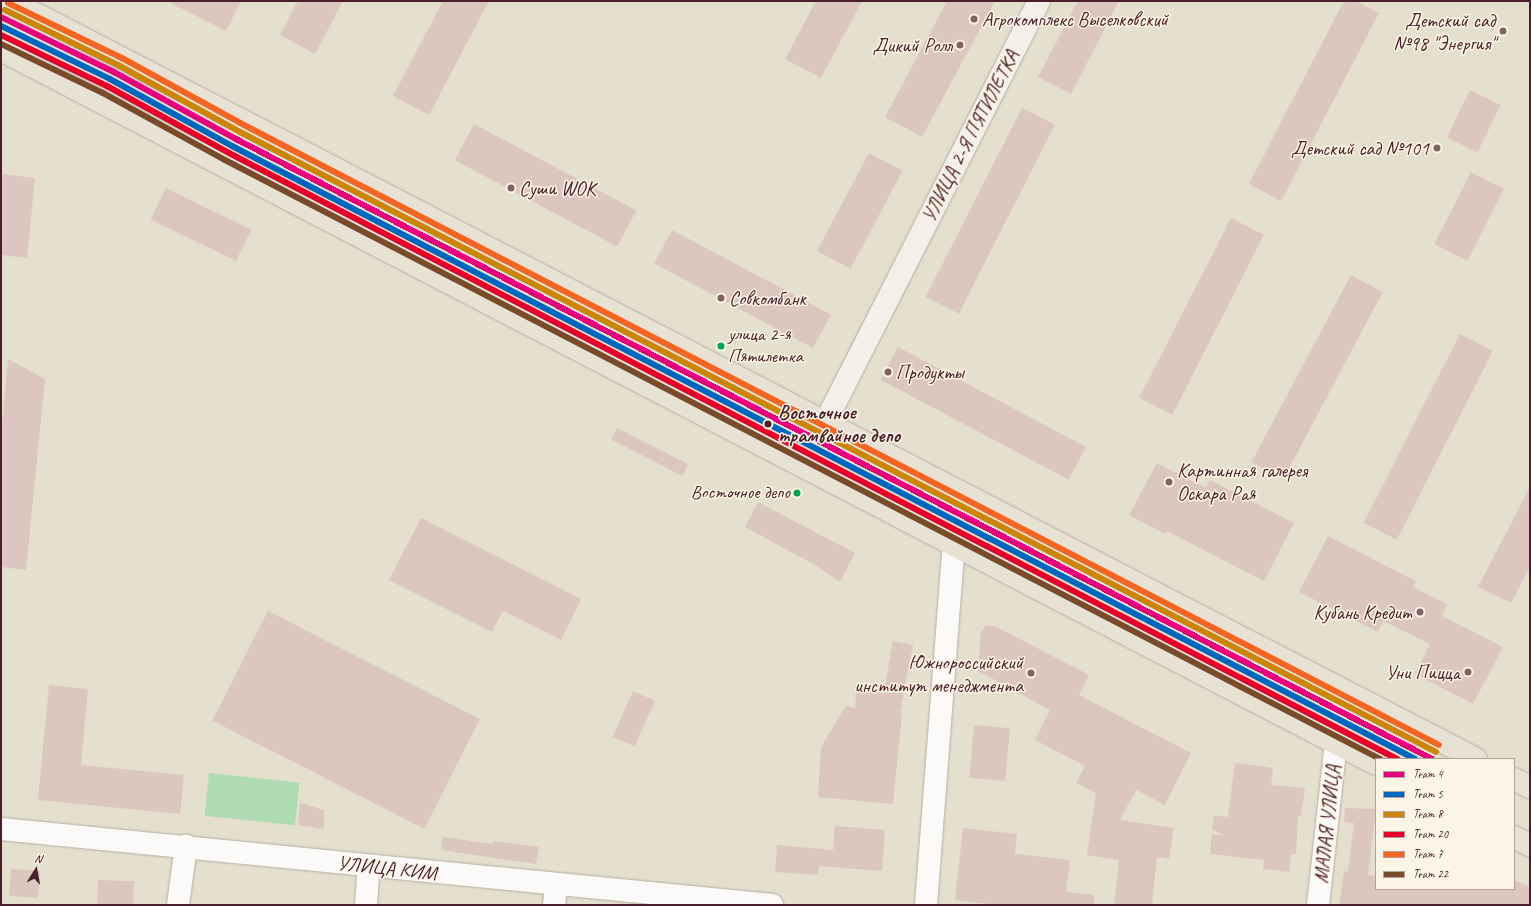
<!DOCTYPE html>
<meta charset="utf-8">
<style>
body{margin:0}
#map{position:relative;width:1531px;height:906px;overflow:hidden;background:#e5dfce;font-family:Caveat,sans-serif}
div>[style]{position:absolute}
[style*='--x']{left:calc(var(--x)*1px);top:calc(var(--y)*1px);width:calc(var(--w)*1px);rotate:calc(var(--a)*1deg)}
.green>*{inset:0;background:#afdbb2;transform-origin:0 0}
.building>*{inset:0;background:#dbc7bf;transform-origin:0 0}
.roads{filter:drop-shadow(0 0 1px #b6afa5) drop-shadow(0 0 1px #b6afa5)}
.minor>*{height:22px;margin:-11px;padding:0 11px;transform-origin:11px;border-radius:11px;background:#fbfaf8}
.secondary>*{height:22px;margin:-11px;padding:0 11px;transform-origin:11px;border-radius:11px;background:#f3f0e9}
.primary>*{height:22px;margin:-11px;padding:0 11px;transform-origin:11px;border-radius:11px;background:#e8e2d5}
.tram-1>*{height:6px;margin:-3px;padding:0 3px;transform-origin:3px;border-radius:3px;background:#e5007d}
.tram-2>*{height:6px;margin:-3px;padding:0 3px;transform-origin:3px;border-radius:3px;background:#0065bd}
.tram-3>*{height:6px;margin:-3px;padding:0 3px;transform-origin:3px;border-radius:3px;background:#cc840b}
.tram-4>*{height:6px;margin:-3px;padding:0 3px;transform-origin:3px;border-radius:3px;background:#e4002b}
.tram-5>*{height:6px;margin:-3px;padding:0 3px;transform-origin:3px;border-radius:3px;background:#f26522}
.tram-6>*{height:6px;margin:-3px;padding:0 3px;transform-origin:3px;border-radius:3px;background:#7a4b2a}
.dots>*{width:11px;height:11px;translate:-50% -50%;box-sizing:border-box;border:2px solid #fcf5e5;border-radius:50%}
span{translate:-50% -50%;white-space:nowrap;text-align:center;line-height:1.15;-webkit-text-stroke:3px #fcf5e5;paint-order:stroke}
.bus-label{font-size:19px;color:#4a1f2b}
.left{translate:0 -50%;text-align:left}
.right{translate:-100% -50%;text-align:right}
.poi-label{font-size:20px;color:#4a1f2b}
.street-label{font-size:20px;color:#4a1f2b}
.stop-label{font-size:20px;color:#4a1f2b;font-weight:700}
.frame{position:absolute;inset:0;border:2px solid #4a1f2b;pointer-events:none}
.legend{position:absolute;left:1375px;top:758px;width:140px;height:132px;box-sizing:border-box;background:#fcf5e5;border:1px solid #b59f9b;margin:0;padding:5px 7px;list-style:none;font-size:12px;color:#4a1f2b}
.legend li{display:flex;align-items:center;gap:8px;height:20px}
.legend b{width:20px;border:1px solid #b59f9b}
.north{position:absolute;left:16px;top:850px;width:40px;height:40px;-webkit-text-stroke:3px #fcf5e5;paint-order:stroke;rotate:11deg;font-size:11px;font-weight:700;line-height:16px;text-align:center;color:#4a1f2b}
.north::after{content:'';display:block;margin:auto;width:14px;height:18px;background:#4a1f2b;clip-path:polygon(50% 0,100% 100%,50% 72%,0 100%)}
</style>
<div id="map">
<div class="green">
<i style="left:209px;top:773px;width:91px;height:43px;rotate:6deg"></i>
</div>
<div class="building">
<i style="clip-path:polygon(167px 1px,241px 1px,226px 31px)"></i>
<i style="clip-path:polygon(298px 1px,343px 1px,315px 54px,280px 35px)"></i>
<i style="clip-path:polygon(443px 1px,489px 1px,429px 115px,393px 96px)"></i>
<i style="clip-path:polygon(816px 1px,862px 1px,821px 78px,785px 59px)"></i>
<i style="clip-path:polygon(947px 1px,995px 1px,922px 137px,885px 117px)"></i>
<i style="clip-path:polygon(1078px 1px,1119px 1px,1071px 94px,1038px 77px)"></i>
<i style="clip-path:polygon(1344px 1px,1355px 1px,1379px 13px,1281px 201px,1249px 184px)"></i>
<i style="left:1470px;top:90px;width:34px;height:53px;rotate:26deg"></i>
<i style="left:1022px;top:108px;width:37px;height:212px;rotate:27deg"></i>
<i style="left:474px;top:124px;width:184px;height:41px;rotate:28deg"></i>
<i style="left:869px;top:153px;width:38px;height:111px;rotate:28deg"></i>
<i style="left:1471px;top:172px;width:37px;height:81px;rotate:27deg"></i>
<i style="clip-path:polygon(1px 174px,35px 178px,27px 258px,1px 255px)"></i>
<i style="left:166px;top:188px;width:95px;height:35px;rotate:26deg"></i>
<i style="left:1231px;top:218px;width:37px;height:202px;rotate:27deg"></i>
<i style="left:672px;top:230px;width:180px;height:38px;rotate:28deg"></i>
<i style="left:1351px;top:275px;width:36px;height:212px;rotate:28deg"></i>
<i style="left:1460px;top:334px;width:37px;height:212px;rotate:27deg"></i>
<i style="left:898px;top:347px;width:213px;height:37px;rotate:28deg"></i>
<i style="clip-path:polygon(8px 359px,45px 379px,26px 570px,1px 567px,1px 437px)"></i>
<i style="left:617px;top:428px;width:80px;height:13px;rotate:27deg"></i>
<i style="clip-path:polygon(1157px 463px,1206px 488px,1210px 480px,1294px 523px,1264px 581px,1167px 531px,1165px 534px,1129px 515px)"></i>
<i style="clip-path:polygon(1530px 487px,1530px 567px,1511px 603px,1478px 587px)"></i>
<i style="clip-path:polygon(758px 502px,855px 553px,840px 582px,815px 565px,745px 527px)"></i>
<i style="clip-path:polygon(421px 518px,581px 599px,561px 640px,503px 611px,492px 632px,389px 580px)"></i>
<i style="clip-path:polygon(1328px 536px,1416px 581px,1413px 587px,1447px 604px,1442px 616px,1503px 647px,1473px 704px,1415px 674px,1430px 644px,1383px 621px,1378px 632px,1299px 592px)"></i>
<i style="left:268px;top:611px;width:238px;height:123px;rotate:27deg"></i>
<i style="clip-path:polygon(986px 625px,997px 627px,1089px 675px,1079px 695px,1191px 753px,1165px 805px,1136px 790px,1120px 820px,1174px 828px,1169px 859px,1157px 857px,1152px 905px,1114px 905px,1119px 860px,1087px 855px,1096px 793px,1076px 783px,1085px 766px,1035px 740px,1050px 710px,978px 671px,981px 632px)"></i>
<i style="clip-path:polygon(893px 641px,913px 645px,900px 713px,902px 713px,893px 804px,818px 797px,821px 747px,846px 706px,855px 708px,857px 683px,885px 686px)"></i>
<i style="clip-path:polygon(49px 685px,88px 689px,81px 765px,184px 775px,180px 814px,38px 800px)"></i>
<i style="left:633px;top:691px;width:24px;height:50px;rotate:24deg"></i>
<i style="left:974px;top:725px;width:36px;height:53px;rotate:5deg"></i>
<i style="clip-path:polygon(1235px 763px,1273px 768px,1271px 785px,1305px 788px,1301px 816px,1298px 816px,1296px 854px,1291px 854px,1289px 872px,1263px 869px,1264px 860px,1210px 854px,1212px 834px,1225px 836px,1212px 830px,1214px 815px,1228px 817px)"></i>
<i style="clip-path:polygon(300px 803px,324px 810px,324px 829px,298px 825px)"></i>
<i style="clip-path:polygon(1345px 808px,1376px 809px,1368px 875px,1376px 876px,1376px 889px,1514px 889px,1514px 880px,1530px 887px,1530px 905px,1339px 905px,1344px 871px,1348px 872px,1354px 823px,1344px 822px)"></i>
<i style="clip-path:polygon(835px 826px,885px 830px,882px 871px,819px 866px,818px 875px,775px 872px,777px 845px,833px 850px)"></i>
<i style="clip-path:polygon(963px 828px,1017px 834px,1015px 854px,1070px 860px,1066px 892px,1094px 895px,1094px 905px,998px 905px,955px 900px)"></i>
<i style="clip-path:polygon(443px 837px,493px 844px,494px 841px,539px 847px,536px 864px,441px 850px)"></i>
<i style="left:11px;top:869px;width:29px;height:27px;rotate:4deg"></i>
<i style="left:98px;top:880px;width:36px;height:25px;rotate:2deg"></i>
</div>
<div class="roads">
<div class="minor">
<i style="--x:1;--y:829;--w:775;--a:5.63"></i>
<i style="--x:178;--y:905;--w:60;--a:-82.3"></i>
<i style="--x:366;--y:905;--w:39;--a:-86"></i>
<i style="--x:554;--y:905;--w:20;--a:-84"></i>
<i style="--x:926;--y:905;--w:361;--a:-85.6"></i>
<i style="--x:1318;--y:905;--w:163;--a:-83.7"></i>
</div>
<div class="secondary">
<i style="--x:826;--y:421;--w:471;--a:-63.1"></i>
</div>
<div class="primary">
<i style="--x:11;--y:1;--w:1649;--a:27.36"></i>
<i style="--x:1;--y:50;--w:1549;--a:27.44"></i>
<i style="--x:1514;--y:779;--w:18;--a:27"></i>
<i style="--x:1514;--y:837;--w:18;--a:27"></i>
</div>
</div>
<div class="tram-1">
<i style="--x:1;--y:17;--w:126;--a:26"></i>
<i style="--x:114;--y:72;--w:139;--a:28.8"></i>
<i style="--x:236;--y:139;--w:1347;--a:27.4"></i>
</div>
<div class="tram-2">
<i style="--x:1;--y:26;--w:121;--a:25.9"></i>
<i style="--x:110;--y:79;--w:139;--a:28.8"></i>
<i style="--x:232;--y:146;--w:1332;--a:27.39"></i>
</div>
<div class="tram-3">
<i style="--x:5;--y:10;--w:126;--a:26"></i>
<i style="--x:118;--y:65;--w:139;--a:28.8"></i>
<i style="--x:240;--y:132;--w:1347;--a:27.4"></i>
</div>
<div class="tram-4">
<i style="--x:1;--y:35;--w:118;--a:25.7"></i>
<i style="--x:107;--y:86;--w:139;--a:28.8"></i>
<i style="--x:229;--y:153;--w:1316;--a:27.42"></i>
</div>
<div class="tram-5">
<i style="--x:8;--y:3;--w:127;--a:25.8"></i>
<i style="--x:122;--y:58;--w:139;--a:28.8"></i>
<i style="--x:244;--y:125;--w:1346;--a:27.42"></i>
</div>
<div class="tram-6">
<i style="--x:1;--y:44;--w:113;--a:25.7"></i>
<i style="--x:103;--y:93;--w:139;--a:28.8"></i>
<i style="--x:225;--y:160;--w:1301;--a:27.41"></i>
</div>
<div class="dots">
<i style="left:974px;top:19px;background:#806264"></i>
<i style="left:1503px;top:31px;background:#806264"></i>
<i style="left:960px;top:45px;background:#806264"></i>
<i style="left:1437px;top:148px;background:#806264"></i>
<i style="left:511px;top:188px;background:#806264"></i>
<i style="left:721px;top:298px;background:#806264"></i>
<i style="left:721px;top:346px;background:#00a651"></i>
<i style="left:888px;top:372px;background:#806264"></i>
<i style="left:768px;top:424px;background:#4a1f2b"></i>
<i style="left:1169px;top:482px;background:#806264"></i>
<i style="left:797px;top:493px;background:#00a651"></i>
<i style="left:1420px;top:612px;background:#806264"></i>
<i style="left:1468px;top:672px;background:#806264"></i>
<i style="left:1031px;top:673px;background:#806264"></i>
</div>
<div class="bus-label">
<span class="left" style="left:728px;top:346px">улица 2-я<br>Пятилетка</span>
<span class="right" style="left:790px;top:493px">Восточное депо</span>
</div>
<div class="poi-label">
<span class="left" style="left:982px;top:19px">Агрокомплекс Выселковский</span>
<span class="right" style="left:1495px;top:32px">Детский сад<br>№98 "Энергия"</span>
<span class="right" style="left:952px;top:45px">Дикий Ролл</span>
<span class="right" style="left:1429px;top:148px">Детский сад №101</span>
<span class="left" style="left:519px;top:188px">Суши WOK</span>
<span class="left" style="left:729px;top:298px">Совкомбанк</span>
<span class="left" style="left:896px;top:372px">Продукты</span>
<span class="left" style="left:1177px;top:482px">Картинная галерея<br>Оскара Рая</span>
<span class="right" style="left:1412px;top:612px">Кубань Кредит</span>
<span class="right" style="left:1023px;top:674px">Южнороссийский<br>институт менеджмента</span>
<span class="right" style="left:1460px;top:672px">Уни Пицца</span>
</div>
<div class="street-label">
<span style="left:970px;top:136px;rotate:-63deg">УЛИЦА 2-Я ПЯТИЛЕТКА</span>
<span style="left:1327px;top:824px;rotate:-84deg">МАЛАЯ УЛИЦА</span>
<span style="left:387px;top:868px;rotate:6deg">УЛИЦА КИМ</span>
</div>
<div class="stop-label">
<span class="left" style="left:778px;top:424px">Восточное<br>трамвайное депо</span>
</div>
<div class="frame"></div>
<ul class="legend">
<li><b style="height:5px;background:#e5007d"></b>Tram 4</li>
<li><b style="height:5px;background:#0065bd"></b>Tram 5</li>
<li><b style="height:5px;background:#cc840b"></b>Tram 8</li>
<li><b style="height:5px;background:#e4002b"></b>Tram 20</li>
<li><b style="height:5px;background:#f26522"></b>Tram 7</li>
<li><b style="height:5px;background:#7a4b2a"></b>Tram 22</li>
</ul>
<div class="north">N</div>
</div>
